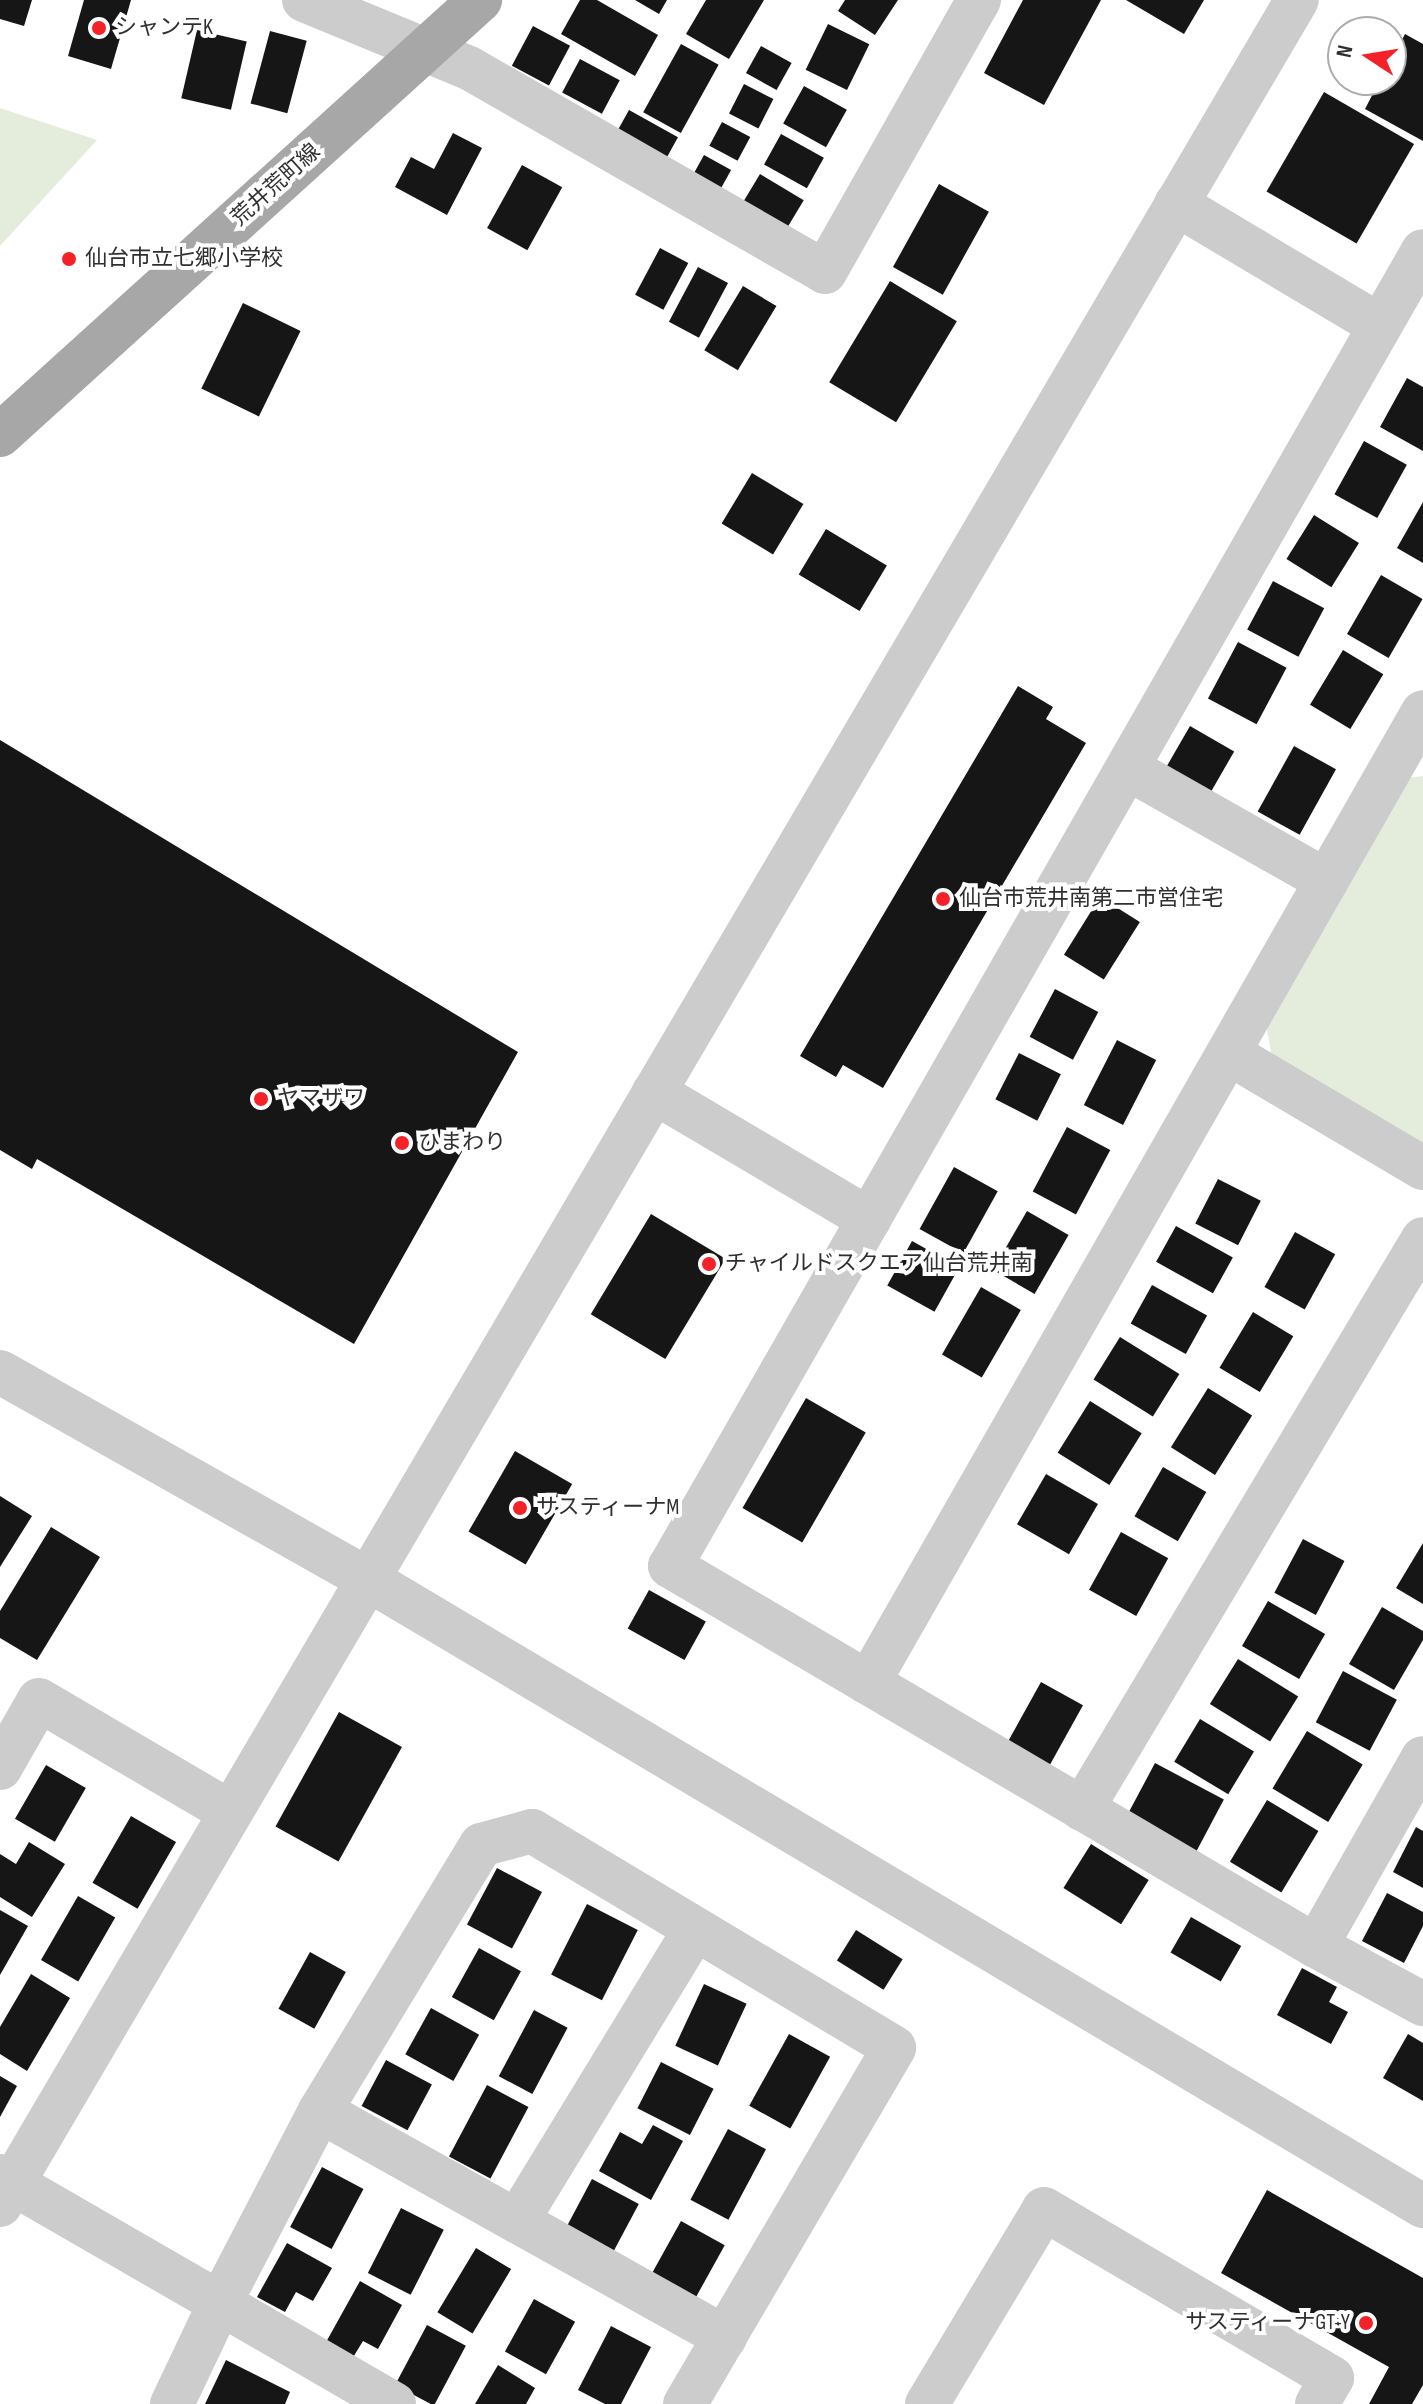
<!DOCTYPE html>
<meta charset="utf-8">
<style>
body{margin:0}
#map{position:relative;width:1423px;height:2404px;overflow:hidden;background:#fff;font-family:"Sofia Sans Condensed","Noto Sans JP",sans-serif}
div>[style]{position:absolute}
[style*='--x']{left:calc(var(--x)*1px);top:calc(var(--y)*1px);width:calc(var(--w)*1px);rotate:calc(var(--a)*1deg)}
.green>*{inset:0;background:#e4eddb}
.building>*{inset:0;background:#161616;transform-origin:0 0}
.minor>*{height:44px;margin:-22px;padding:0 22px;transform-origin:22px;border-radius:22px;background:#ccc}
.major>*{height:44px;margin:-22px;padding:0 22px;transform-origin:22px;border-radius:22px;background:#a7a7a7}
.dots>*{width:22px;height:22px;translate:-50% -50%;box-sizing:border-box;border:4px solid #fff;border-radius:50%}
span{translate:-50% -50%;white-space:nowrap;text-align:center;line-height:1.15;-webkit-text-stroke:8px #fff;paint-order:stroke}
.poi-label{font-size:22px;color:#2f2f2f}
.left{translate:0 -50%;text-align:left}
.right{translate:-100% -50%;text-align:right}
.street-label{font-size:22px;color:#2f2f2f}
.north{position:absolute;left:1327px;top:16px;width:80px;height:80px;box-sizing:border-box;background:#fff;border:2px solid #acacac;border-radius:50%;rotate:282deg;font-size:22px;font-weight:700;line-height:32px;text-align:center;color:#2f2f2f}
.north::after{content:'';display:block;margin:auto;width:28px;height:36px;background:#f52128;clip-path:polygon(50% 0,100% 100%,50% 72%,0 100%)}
</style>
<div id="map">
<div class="green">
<i style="clip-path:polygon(0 108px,97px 140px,0 246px)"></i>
<i style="clip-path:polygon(1423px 776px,1423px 1150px,1273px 1064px,1266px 1024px,1407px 778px)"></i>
</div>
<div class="building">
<i style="clip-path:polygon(0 0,32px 0,24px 26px,0 19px)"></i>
<i style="clip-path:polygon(84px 0,131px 0,111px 69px,68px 56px)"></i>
<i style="clip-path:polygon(580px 0,597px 0,658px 35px,635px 76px,561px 34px)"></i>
<i style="clip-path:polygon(635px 0,667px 0,659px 14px)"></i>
<i style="clip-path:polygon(706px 0,764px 0,729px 59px,686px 34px)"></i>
<i style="clip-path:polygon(845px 0,898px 0,875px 35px,838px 11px)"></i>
<i style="clip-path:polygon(1023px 0,1101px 0,1044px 105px,984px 73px)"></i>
<i style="clip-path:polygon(1126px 0,1204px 0,1184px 34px)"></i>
<i style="left:828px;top:24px;width:46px;height:51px;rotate:26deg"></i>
<i style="left:533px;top:26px;width:42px;height:45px;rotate:28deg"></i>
<i style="left:197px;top:30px;width:51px;height:70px;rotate:13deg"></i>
<i style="left:270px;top:31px;width:38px;height:75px;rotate:15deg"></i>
<i style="clip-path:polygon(1405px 34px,1423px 44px,1423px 141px,1365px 109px,1380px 80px,1391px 80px,1391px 61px)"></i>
<i style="left:681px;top:44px;width:43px;height:78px;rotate:29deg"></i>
<i style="left:761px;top:46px;width:35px;height:31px;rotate:29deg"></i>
<i style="left:580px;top:59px;width:45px;height:38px;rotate:28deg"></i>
<i style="left:744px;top:84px;width:33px;height:33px;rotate:27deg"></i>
<i style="left:804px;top:86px;width:49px;height:43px;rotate:29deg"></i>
<i style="left:1324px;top:92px;width:104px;height:115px;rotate:30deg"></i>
<i style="left:629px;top:110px;width:56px;height:30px;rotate:29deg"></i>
<i style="left:722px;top:122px;width:32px;height:27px;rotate:28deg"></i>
<i style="clip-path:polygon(453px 133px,482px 148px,447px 215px,395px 187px,411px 157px,434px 169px)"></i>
<i style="left:781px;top:134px;width:49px;height:35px;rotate:29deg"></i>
<i style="left:704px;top:155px;width:31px;height:30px;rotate:29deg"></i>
<i style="left:522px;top:165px;width:46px;height:72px;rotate:29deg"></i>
<i style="left:760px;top:174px;width:51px;height:35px;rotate:31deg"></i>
<i style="left:939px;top:184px;width:57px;height:95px;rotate:29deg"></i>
<i style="left:660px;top:248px;width:32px;height:53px;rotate:28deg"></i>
<i style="left:698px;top:267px;width:34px;height:62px;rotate:28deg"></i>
<i style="left:890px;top:281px;width:78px;height:118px;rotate:31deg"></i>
<i style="left:743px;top:286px;width:39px;height:75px;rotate:31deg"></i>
<i style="left:243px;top:303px;width:64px;height:95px;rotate:26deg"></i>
<i style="clip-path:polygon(1407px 378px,1423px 387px,1423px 451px,1380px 427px)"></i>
<i style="left:1364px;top:441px;width:49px;height:61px;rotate:29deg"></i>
<i style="left:752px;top:473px;width:60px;height:59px;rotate:31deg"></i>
<i style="clip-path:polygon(1423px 502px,1423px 563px,1397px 548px)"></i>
<i style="left:1314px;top:515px;width:53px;height:52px;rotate:32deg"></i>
<i style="left:826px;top:529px;width:71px;height:53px;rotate:31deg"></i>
<i style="left:1381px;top:575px;width:48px;height:68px;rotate:30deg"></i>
<i style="left:1273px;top:581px;width:58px;height:55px;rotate:28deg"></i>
<i style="left:1238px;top:642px;width:55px;height:64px;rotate:28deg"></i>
<i style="left:1343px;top:650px;width:47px;height:64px;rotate:31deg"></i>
<i style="clip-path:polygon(1018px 686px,1053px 707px,1046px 719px,1086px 743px,883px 1088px,843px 1065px,836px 1077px,800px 1056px)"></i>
<i style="left:1190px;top:726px;width:51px;height:51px;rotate:30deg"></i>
<i style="clip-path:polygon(0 740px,518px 1052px,354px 1344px,37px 1159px,32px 1169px,0 1150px)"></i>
<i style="left:1294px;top:746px;width:48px;height:75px;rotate:29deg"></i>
<i style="left:1100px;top:897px;width:47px;height:68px;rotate:32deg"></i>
<i style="left:1055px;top:989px;width:49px;height:54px;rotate:28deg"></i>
<i style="left:1117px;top:1040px;width:44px;height:73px;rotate:27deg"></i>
<i style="left:1019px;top:1053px;width:47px;height:52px;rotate:27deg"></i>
<i style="left:1067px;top:1127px;width:49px;height:73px;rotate:28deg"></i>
<i style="left:954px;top:1167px;width:50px;height:71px;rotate:29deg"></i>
<i style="left:1218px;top:1179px;width:48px;height:50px;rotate:27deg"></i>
<i style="left:1027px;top:1211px;width:48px;height:68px;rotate:30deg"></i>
<i style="left:651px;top:1214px;width:87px;height:117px;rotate:31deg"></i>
<i style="left:1176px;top:1226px;width:65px;height:41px;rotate:29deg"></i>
<i style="left:1295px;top:1232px;width:46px;height:63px;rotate:29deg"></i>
<i style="left:912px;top:1241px;width:54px;height:51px;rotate:29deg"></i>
<i style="left:1152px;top:1285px;width:63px;height:44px;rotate:29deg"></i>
<i style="left:981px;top:1287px;width:46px;height:78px;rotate:30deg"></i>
<i style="left:1253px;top:1312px;width:47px;height:65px;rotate:31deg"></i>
<i style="left:1120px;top:1337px;width:70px;height:50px;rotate:32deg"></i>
<i style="left:1208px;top:1388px;width:52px;height:70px;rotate:32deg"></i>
<i style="left:806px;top:1398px;width:69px;height:127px;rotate:30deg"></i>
<i style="left:1090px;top:1401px;width:61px;height:61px;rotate:32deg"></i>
<i style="left:515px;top:1451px;width:66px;height:93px;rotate:30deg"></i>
<i style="left:1163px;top:1467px;width:50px;height:57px;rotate:30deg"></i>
<i style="left:1046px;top:1474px;width:60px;height:58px;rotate:30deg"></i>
<i style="clip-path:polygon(0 1496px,32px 1516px,0 1567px)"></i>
<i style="clip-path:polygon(51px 1527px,100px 1557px,37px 1660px,0 1638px,0 1611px)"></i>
<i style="left:1121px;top:1532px;width:54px;height:66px;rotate:29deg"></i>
<i style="left:1303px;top:1539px;width:47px;height:61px;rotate:28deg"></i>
<i style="clip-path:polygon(1423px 1543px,1423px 1604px,1396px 1588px)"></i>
<i style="left:649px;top:1590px;width:65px;height:44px;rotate:29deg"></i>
<i style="left:1268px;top:1601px;width:66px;height:52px;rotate:30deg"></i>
<i style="clip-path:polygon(1382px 1607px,1423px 1631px,1423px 1640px,1394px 1690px,1349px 1664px)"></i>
<i style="left:1238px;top:1659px;width:71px;height:53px;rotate:32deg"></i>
<i style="left:1343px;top:1671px;width:61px;height:58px;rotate:28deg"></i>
<i style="left:1041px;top:1682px;width:48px;height:69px;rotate:29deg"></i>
<i style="left:339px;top:1712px;width:72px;height:131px;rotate:29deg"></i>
<i style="left:1200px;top:1719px;width:63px;height:50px;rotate:31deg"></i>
<i style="left:1307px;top:1731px;width:65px;height:67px;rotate:31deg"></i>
<i style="left:1155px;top:1763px;width:78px;height:59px;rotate:28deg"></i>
<i style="left:46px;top:1765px;width:46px;height:62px;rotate:30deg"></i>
<i style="left:1267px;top:1800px;width:60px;height:72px;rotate:31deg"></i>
<i style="left:131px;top:1816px;width:52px;height:77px;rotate:30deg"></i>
<i style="clip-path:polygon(1416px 1827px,1423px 1831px,1423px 1888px,1393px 1872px)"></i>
<i style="clip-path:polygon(29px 1842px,65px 1864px,32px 1917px,0 1897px,0 1854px,16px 1864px)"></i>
<i style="left:1091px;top:1844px;width:68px;height:52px;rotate:32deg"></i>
<i style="left:497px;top:1868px;width:51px;height:64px;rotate:28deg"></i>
<i style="clip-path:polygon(1387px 1893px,1423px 1912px,1423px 1926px,1404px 1963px,1362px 1941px)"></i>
<i style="left:78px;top:1896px;width:43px;height:74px;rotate:30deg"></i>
<i style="left:587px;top:1904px;width:57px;height:79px;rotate:27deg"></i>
<i style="clip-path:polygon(0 1910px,28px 1926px,0 1975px)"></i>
<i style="left:1191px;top:1917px;width:58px;height:41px;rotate:30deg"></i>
<i style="left:856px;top:1930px;width:55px;height:36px;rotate:32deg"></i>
<i style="left:479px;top:1948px;width:48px;height:56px;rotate:29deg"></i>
<i style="left:310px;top:1952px;width:41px;height:65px;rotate:29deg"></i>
<i style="clip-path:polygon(1302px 1968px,1337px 1987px,1329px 2002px,1348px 2012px,1331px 2044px,1277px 2015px)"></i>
<i style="clip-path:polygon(31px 1974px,70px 1998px,27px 2071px,0 2054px,0 2027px)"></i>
<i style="left:704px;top:1984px;width:47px;height:68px;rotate:25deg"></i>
<i style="left:431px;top:2008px;width:55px;height:53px;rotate:29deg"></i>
<i style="left:534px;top:2010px;width:38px;height:75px;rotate:28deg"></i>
<i style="left:789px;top:2034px;width:47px;height:82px;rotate:29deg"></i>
<i style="clip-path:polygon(1408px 2034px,1423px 2043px,1423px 2101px,1383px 2078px)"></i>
<i style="left:386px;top:2060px;width:52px;height:52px;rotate:28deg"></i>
<i style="left:661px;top:2062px;width:59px;height:52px;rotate:27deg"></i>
<i style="clip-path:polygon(0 2076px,17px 2086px,0 2117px)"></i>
<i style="left:487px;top:2085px;width:47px;height:81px;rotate:28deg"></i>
<i style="clip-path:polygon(653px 2125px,683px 2141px,651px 2200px,599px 2171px,620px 2132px,642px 2144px)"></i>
<i style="left:728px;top:2129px;width:43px;height:80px;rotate:28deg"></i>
<i style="left:322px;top:2167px;width:47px;height:68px;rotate:28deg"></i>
<i style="left:592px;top:2179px;width:53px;height:58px;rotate:28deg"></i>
<i style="clip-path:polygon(1267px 2190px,1423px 2278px,1423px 2385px,1412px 2404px,1369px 2404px,1389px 2367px,1221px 2273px)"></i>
<i style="left:401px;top:2208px;width:48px;height:73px;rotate:27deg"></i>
<i style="left:681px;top:2221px;width:50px;height:61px;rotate:29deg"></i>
<i style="clip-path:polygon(287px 2243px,332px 2268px,313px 2301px,296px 2292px,285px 2312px,257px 2297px)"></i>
<i style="left:476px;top:2248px;width:41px;height:75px;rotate:31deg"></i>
<i style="clip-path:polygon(360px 2281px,402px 2305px,378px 2349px,363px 2341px,352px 2359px,325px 2344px)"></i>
<i style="left:534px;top:2299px;width:47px;height:60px;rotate:29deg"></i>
<i style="left:427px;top:2325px;width:44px;height:68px;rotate:28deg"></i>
<i style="clip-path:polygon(611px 2326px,651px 2347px,621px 2404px,605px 2404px,578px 2390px)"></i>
<i style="clip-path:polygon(226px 2360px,290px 2392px,285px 2404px,205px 2404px)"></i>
<i style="clip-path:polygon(498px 2365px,535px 2388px,526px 2404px,475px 2404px)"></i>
</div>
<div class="minor">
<i style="--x:304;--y:0;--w:178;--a:22.4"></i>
<i style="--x:469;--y:68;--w:410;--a:29.8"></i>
<i style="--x:825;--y:272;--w:313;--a:-60.5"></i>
<i style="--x:1176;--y:204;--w:236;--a:30.8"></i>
<i style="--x:1129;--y:769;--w:227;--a:29.5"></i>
<i style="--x:1230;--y:1054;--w:224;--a:30.6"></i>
<i style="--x:654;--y:1092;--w:250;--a:30.6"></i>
<i style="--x:869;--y:1219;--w:400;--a:119.8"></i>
<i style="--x:670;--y:1566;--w:749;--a:30.47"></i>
<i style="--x:1316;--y:1946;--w:122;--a:28.5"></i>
<i style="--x:869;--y:1219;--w:1115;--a:-60.22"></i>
<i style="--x:0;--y:1372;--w:424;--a:29.4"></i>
<i style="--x:369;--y:1580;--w:1226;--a:30.71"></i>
<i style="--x:868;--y:1683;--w:1118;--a:-60.25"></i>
<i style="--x:0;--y:1768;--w:78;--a:-60.2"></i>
<i style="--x:39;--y:1700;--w:221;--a:30.4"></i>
<i style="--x:1082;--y:1809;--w:664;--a:-59.11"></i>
<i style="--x:1316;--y:1946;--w:216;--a:-60.4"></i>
<i style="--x:320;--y:2111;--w:464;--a:29.2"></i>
<i style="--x:0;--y:2176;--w:254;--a:30"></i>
<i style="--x:220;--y:2303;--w:112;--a:115.4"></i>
<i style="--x:0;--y:2205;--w:2558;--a:-59.54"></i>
<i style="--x:517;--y:2221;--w:342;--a:-58.6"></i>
<i style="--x:394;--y:2404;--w:201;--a:-149.9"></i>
<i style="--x:220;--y:2303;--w:216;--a:-62.5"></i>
<i style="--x:320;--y:2111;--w:311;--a:-58.8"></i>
<i style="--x:481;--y:1845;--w:53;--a:-15.4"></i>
<i style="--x:532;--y:1831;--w:422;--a:30.9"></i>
<i style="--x:894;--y:2048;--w:413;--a:120.4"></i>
<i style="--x:927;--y:2404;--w:227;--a:-59"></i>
<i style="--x:1044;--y:2209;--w:334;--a:30.4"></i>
<i style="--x:1332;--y:2378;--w:30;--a:120"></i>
</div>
<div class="major">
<i style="--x:0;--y:435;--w:648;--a:-42.18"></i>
</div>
<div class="dots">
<i style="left:99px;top:28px;background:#f52128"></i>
<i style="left:69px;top:259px;background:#f52128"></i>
<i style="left:943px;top:899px;background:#f52128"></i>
<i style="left:261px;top:1099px;background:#f52128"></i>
<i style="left:402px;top:1143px;background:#f52128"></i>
<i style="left:709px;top:1264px;background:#f52128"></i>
<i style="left:520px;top:1508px;background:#f52128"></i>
<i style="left:1366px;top:2323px;background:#f52128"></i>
</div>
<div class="poi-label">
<span class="left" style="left:115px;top:28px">シャンテK</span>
<span class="left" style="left:85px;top:259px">仙台市立七郷小学校</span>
<span class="left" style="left:959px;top:899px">仙台市荒井南第二市営住宅</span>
<span class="left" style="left:277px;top:1099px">ヤマザワ</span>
<span class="left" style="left:418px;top:1143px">ひまわり</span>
<span class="left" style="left:725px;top:1264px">チャイルドスクエア仙台荒井南</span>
<span class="left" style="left:536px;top:1508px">サスティーナM</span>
<span class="right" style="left:1350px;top:2323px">サスティーナGT-Y</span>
</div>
<div class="street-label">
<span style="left:276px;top:185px;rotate:-42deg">荒井荒町線</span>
</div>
<div class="north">N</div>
</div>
